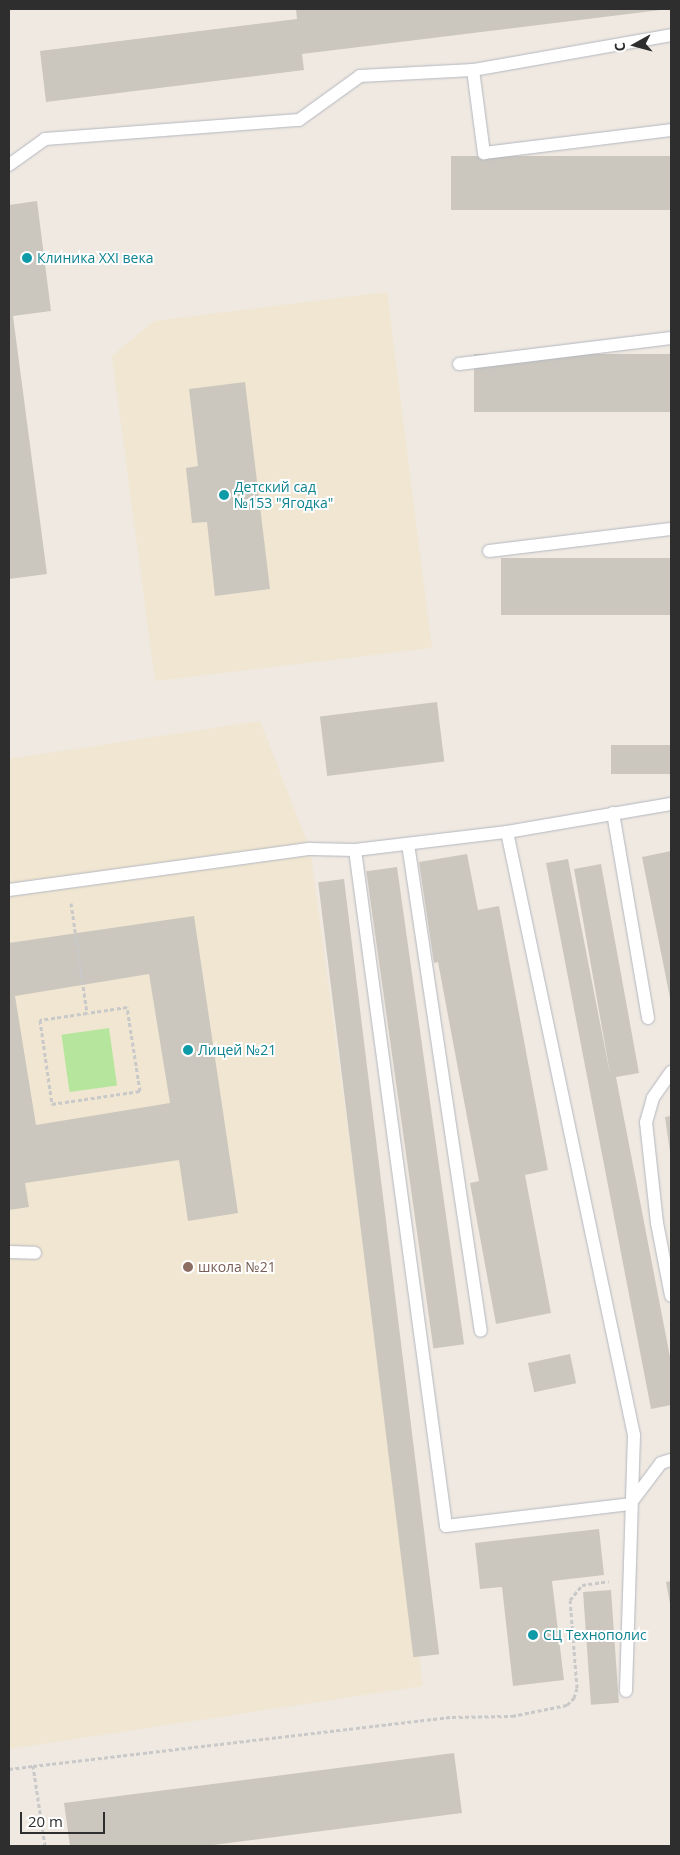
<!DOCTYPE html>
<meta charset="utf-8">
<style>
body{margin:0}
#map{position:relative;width:680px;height:1855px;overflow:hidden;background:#efe9e1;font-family:"Open Sans",sans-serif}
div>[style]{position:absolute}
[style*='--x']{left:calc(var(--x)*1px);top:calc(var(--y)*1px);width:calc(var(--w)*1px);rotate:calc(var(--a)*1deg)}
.education>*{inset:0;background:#f0e6d1}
.green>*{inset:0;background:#b6e59e;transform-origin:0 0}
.building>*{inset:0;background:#cbc7bf;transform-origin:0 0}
.path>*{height:3px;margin-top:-1.5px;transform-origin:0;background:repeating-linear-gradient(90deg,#c9c9c9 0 4px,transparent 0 6.5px)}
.roads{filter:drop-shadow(0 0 1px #b4b7c1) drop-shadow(0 0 1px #b4b7c1)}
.lane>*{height:12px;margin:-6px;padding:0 6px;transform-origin:6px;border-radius:6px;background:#fff}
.dots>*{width:14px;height:14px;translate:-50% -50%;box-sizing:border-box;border:2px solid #fff;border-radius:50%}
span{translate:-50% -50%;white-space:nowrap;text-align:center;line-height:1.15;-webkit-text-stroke:4px #fff;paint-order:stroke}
.culture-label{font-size:14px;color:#0d838f}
.left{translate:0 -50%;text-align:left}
.education-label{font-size:14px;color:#785e54}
.frame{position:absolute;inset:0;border:10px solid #2e2e2e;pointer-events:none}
.north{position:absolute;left:610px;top:20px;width:50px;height:50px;-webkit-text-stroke:4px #fff;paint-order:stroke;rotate:263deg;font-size:14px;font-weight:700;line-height:20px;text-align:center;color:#2e2e2e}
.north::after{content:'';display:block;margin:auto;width:18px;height:22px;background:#2e2e2e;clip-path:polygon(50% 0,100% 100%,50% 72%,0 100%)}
.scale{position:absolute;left:20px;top:1812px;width:85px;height:22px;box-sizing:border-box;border:2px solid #2e2e2e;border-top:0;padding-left:6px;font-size:15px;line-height:18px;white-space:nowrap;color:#2e2e2e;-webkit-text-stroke:4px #fff;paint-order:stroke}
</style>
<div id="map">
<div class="education">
<i style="clip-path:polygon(387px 292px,432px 648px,155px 681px,112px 356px,154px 321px)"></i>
<i style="clip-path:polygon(260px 721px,310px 849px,423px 1686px,9px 1749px,9px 759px)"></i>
</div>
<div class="green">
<i style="left:109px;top:1028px;width:58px;height:48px;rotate:82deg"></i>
</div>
<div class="building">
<i style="clip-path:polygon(296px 9px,661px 9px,661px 10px,302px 54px,304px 70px,46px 102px,40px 51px,297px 19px)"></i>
<i style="left:671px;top:156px;width:54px;height:220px;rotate:90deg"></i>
<i style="clip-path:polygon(37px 201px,51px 311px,13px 316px,47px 574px,9px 579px,9px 205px)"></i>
<i style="left:671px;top:354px;width:58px;height:197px;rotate:90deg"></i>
<i style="clip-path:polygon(245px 382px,270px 589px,215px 596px,207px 522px,192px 523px,186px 468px,198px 466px,189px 389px)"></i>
<i style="left:671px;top:558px;width:57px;height:170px;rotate:90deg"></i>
<i style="left:437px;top:702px;width:60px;height:118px;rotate:83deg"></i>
<i style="left:671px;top:745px;width:29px;height:60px;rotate:90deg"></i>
<i style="clip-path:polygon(671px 851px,671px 998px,670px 998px,642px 857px)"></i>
<i style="clip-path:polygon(467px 854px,478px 910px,499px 906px,548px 1170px,525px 1175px,551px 1313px,496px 1324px,470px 1183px,479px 1181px,438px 962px,434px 963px,419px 862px)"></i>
<i style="clip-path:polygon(568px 859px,611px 1079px,574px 869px,601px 864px,639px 1073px,616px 1077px,671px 1362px,671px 1405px,651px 1409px,546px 863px)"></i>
<i style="left:397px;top:867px;width:482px;height:31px;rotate:82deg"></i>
<i style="left:344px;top:879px;width:781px;height:26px;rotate:83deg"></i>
<i style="clip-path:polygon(evenodd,194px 916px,238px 1213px,188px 1221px,179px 1160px,25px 1183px,29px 1207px,9px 1210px,9px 943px,194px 916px,149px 974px,170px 1103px,36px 1125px,15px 996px,149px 974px)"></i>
<i style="clip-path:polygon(671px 1116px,671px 1152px,670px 1152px,665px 1117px)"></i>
<i style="left:570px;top:1354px;width:30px;height:43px;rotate:78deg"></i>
<i style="clip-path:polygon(599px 1529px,604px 1575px,552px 1581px,564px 1680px,513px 1686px,502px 1587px,480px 1589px,475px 1543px)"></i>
<i style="clip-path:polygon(671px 1581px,671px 1604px,670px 1604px,666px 1582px)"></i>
<i style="left:611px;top:1590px;width:113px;height:28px;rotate:86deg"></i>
<i style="clip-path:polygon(454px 1753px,462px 1813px,206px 1846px,70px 1846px,64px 1803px)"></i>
</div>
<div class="path">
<i style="--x:71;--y:903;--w:111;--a:81.7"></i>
<i style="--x:87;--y:1013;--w:48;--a:171.5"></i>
<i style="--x:40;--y:1020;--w:85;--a:81.9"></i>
<i style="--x:52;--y:1104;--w:89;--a:-8.4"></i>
<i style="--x:140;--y:1091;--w:85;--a:-98.8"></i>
<i style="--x:127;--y:1007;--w:40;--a:171.5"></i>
<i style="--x:9;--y:1769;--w:24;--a:-7"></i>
<i style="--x:45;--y:1846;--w:81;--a:-98.5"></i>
<i style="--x:33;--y:1766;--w:422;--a:-6.7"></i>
<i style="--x:452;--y:1717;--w:60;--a:-1"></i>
<i style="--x:512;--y:1716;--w:56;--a:-11.3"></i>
<i style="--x:567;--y:1705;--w:10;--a:-45"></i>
<i style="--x:574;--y:1698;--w:10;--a:-73"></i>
<i style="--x:577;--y:1688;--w:88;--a:-94.5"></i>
<i style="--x:570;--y:1600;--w:19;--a:-51"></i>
<i style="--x:582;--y:1585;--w:27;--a:-8"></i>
</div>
<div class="roads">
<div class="lane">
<i style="--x:473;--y:70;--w:84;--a:82.5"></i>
<i style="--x:484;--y:153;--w:188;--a:-7"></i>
<i style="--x:9;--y:165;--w:44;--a:-35.8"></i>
<i style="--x:45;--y:139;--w:255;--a:-4.3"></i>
<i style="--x:299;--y:120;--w:75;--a:-35.8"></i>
<i style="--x:360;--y:76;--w:113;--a:-3"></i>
<i style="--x:473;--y:70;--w:201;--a:-10"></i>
<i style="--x:459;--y:364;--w:214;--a:-7"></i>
<i style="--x:489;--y:551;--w:183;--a:-6.9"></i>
<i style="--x:613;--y:813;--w:208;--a:80.3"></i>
<i style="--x:507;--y:832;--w:616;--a:78.11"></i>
<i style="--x:634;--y:1435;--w:256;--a:91.8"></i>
<i style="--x:408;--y:844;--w:492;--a:81.5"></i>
<i style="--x:355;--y:850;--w:682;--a:82.33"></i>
<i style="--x:446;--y:1526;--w:185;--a:-6.8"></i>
<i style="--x:630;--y:1504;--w:51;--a:-52.9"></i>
<i style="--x:661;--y:1463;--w:10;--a:-17"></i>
<i style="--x:9;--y:890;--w:304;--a:-7.8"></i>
<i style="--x:310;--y:849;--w:45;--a:1.3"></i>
<i style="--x:355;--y:850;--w:153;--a:-6.8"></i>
<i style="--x:507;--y:832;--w:166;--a:-9.7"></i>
<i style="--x:671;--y:1072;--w:32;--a:125"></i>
<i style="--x:653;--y:1098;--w:25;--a:106"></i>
<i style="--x:646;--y:1122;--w:102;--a:83.8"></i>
<i style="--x:657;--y:1223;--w:74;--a:79.1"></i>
<i style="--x:9;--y:1252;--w:26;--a:2"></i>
</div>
</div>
<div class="dots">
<i style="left:27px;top:258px;background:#0f9aa8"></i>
<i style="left:224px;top:495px;background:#0f9aa8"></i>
<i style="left:188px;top:1050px;background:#0f9aa8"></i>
<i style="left:188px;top:1267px;background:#8d6e63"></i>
<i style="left:533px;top:1635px;background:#0f9aa8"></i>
</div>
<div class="culture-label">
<span class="left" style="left:37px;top:258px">Клиника XXI века</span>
<span class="left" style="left:234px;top:495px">Детский сад<br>№153 "Ягодка"</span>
<span class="left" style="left:198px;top:1050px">Лицей №21</span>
<span class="left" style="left:543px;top:1635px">СЦ Технополис</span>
</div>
<div class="education-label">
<span class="left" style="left:198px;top:1267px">школа №21</span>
</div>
<div class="frame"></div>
<div class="north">С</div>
<div class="scale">20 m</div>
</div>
